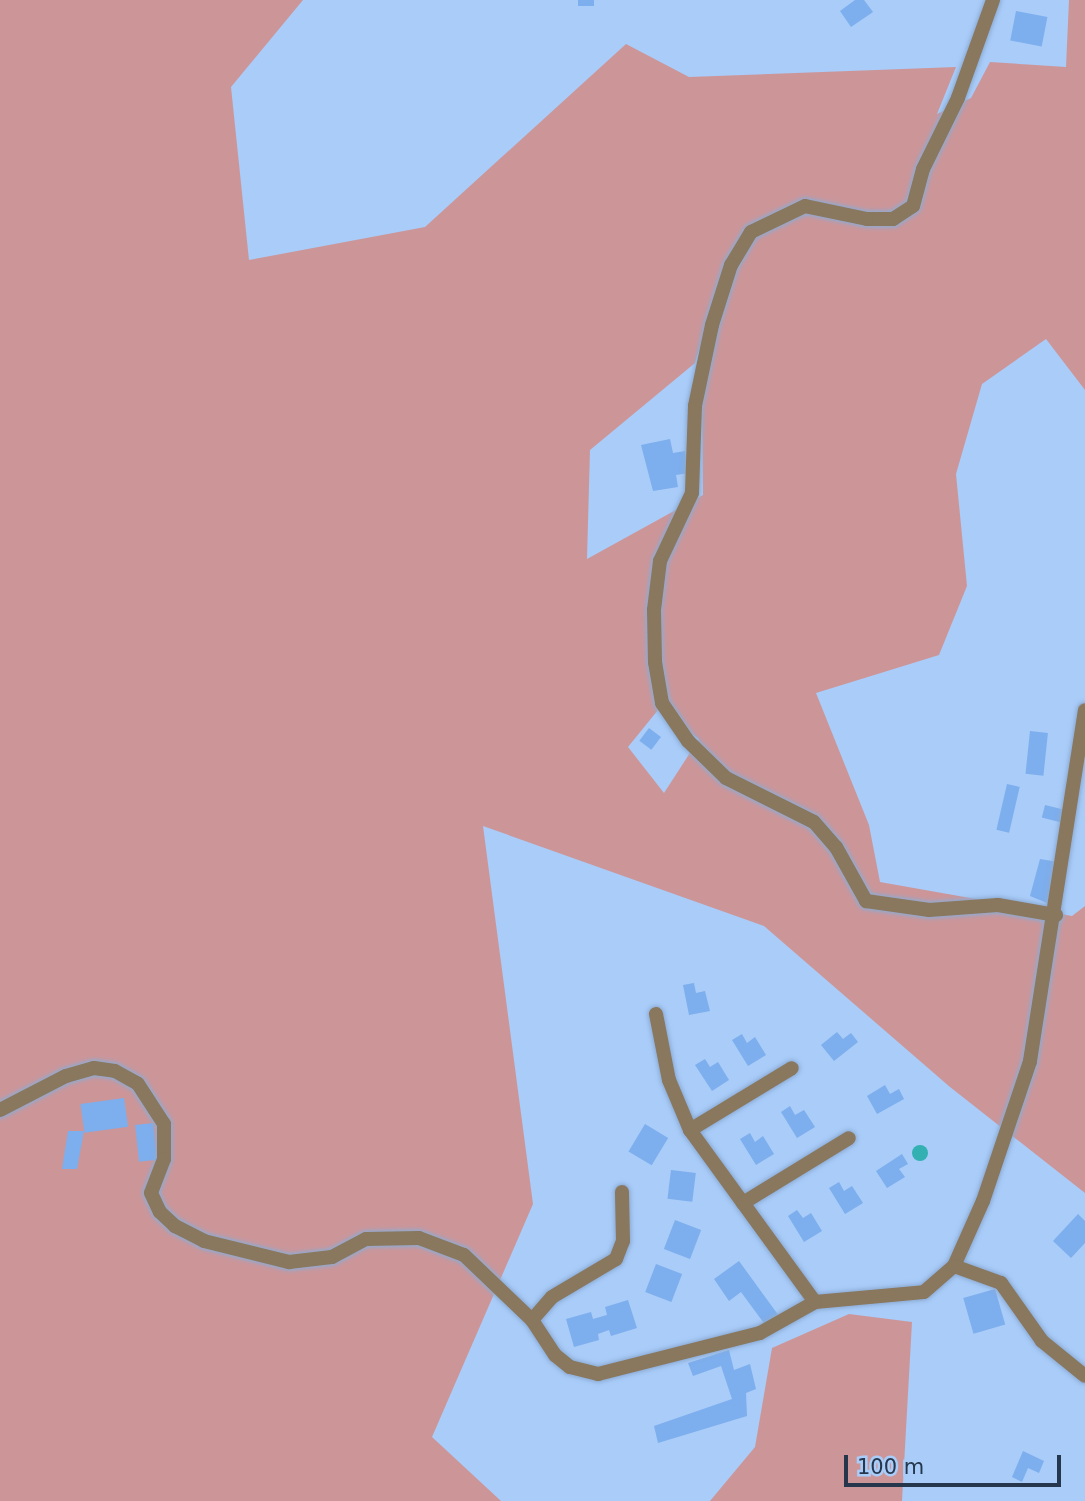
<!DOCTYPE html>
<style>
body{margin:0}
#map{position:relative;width:1085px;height:1501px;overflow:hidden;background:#a9ccf9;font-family:"DejaVu Sans",sans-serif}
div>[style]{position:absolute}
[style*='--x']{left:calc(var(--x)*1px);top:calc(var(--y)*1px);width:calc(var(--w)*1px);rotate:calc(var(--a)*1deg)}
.green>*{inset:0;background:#cc9699}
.water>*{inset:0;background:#33b0b1}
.round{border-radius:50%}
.building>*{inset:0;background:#7daeed;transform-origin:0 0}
.roads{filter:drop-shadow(0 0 2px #8cabd3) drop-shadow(0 0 2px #8cabd3)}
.minor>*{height:14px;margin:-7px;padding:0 7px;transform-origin:7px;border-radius:7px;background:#89775e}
span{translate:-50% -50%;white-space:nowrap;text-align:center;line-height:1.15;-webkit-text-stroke:5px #a9ccf9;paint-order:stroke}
.scale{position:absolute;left:844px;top:1455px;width:217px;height:32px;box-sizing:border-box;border:4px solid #25364d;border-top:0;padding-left:9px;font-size:21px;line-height:24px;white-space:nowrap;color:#25364d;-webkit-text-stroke:5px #a9ccf9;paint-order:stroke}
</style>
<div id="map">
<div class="green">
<i style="clip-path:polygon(evenodd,0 0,303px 0,231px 87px,249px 260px,425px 227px,626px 44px,689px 77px,956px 67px,937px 114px,971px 98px,990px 62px,1066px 67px,1069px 0,1085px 0,1085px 390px,1046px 339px,982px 384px,956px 474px,967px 586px,939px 655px,816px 693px,869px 825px,880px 882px,1072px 916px,1085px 906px,1085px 1193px,950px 1087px,764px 926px,483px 826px,533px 1204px,432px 1437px,501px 1501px,0 1501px,0 0,727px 259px,702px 406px,703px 495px,587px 559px,590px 450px,695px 363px,727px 259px,0 0,658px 710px,699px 739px,664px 793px,628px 747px,658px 710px)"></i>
<i style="clip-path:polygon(849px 1314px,912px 1322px,902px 1501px,710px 1501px,755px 1447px,772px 1348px)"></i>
</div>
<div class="water">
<i class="round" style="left:912px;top:1145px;width:16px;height:16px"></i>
</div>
<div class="building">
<i style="left:578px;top:0;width:16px;height:6px"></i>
<i style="clip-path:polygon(855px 0,864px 0,873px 12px,851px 27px,840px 11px)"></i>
<i style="left:1016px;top:11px;width:32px;height:30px;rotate:11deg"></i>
<i style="clip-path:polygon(670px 439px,673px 453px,685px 451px,689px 473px,676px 475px,678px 487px,653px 491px,641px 445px)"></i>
<i style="left:649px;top:728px;width:15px;height:16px;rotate:37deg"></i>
<i style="left:1030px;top:731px;width:18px;height:43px;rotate:6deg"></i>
<i style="left:1007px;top:784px;width:13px;height:47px;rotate:13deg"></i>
<i style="left:1045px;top:805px;width:21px;height:13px;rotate:14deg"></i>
<i style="clip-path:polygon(1040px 859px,1058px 862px,1052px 905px,1030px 896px)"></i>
<i style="clip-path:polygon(694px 983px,696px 993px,705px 991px,710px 1011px,689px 1015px,683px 985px)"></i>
<i style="clip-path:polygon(837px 1032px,843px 1039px,851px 1033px,858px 1042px,834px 1061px,821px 1045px)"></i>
<i style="clip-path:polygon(742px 1034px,747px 1043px,755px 1037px,766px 1055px,748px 1066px,732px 1040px)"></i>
<i style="clip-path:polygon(705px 1059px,710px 1067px,718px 1062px,729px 1080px,712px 1091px,695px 1065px)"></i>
<i style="clip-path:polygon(885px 1085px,890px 1094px,899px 1089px,904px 1099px,877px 1114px,867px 1096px)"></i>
<i style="left:124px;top:1098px;width:29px;height:44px;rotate:82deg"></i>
<i style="clip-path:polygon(790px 1106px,795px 1115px,804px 1110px,815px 1127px,797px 1138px,781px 1112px)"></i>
<i style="left:153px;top:1123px;width:37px;height:18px;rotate:84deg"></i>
<i style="left:645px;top:1124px;width:27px;height:32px;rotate:31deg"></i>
<i style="clip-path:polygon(68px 1131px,84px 1131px,77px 1169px,62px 1169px)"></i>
<i style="clip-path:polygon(750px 1133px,755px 1142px,763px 1136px,774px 1154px,756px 1165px,740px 1139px)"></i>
<i style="clip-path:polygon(902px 1154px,908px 1164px,899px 1169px,905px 1177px,887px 1188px,876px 1171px)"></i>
<i style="left:671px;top:1170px;width:25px;height:29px;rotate:7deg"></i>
<i style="clip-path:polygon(839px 1182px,844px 1191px,852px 1186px,863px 1203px,845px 1214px,829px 1188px)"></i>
<i style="clip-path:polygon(797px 1210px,803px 1218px,811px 1213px,822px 1231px,804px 1242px,788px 1216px)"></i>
<i style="clip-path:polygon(1078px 1214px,1085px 1221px,1085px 1243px,1071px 1258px,1053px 1241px)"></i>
<i style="left:675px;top:1220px;width:28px;height:31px;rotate:21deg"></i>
<i style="clip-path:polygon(739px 1261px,779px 1316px,766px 1326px,741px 1292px,729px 1301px,714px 1279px)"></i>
<i style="left:656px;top:1264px;width:28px;height:30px;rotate:21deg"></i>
<i style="left:995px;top:1289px;width:37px;height:33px;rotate:74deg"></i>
<i style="clip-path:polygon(628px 1300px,637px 1328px,611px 1336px,609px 1330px,598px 1334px,599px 1340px,574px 1347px,566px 1319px,591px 1312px,593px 1319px,607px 1315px,605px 1307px)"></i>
<i style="clip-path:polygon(729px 1350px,734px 1370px,750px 1364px,756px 1389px,746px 1393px,747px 1416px,658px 1443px,654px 1426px,732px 1399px,721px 1366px,693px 1376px,688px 1363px)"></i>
<i style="clip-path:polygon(1023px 1451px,1044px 1461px,1039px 1473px,1028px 1468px,1022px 1482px,1012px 1477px)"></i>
</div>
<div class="roads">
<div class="minor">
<i style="--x:993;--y:0;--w:104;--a:109.7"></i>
<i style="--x:958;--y:98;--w:79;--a:116.2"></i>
<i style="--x:923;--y:169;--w:38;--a:105"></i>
<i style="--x:913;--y:206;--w:24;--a:147"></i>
<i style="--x:893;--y:219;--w:26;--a:180"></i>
<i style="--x:867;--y:219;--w:63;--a:-168.2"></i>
<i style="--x:805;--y:206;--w:60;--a:154.3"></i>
<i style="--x:751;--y:232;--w:39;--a:121"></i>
<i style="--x:731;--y:265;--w:63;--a:107.6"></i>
<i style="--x:712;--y:325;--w:83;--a:101.9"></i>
<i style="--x:695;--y:406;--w:87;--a:92"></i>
<i style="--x:692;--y:493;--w:75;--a:115.2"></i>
<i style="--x:660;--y:561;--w:49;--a:97"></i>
<i style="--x:654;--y:610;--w:52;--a:88.9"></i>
<i style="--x:655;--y:662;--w:42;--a:80.3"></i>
<i style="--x:662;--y:703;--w:46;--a:55.6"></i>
<i style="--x:688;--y:741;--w:53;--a:44.2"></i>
<i style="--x:726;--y:778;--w:98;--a:26.6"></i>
<i style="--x:814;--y:822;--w:33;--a:49"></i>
<i style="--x:836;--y:847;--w:62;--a:60.9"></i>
<i style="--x:866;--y:901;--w:64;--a:8.1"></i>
<i style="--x:929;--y:910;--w:69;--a:-4.1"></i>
<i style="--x:998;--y:905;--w:59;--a:9.8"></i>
<i style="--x:656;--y:1014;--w:67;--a:78.9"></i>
<i style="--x:669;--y:1080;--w:54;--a:67.2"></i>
<i style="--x:690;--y:1130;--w:90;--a:54"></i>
<i style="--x:0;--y:1110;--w:74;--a:-27.3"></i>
<i style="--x:66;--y:1076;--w:29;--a:-16"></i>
<i style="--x:94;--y:1068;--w:21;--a:8"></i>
<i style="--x:115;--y:1071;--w:26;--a:29"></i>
<i style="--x:138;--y:1084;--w:48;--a:57"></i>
<i style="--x:164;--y:1124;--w:35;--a:90"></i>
<i style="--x:164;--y:1159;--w:36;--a:111"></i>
<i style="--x:151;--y:1193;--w:21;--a:65"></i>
<i style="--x:160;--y:1212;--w:21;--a:43"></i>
<i style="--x:175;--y:1226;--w:33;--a:27"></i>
<i style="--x:204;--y:1241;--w:88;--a:13.9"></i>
<i style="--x:289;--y:1262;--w:43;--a:-6.6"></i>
<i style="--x:332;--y:1257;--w:38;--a:-28"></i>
<i style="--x:366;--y:1239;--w:53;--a:-1.1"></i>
<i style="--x:419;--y:1238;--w:48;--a:20.7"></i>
<i style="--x:464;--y:1255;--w:94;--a:43.7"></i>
<i style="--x:532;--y:1320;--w:42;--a:56.7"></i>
<i style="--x:555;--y:1355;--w:19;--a:39"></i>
<i style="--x:570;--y:1367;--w:29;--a:14"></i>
<i style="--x:598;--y:1374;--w:167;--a:-14.2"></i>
<i style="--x:760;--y:1333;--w:63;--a:-29.4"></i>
<i style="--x:815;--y:1302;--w:109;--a:-5.2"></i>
<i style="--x:924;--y:1292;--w:40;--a:-41"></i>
<i style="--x:954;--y:1266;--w:71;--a:-66"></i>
<i style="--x:983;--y:1201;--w:148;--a:-71.4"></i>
<i style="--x:1030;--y:1061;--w:355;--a:-81.1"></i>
<i style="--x:690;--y:1130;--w:119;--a:-31.3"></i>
<i style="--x:954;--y:1266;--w:50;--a:19.9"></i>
<i style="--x:1001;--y:1283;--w:71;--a:54.7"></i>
<i style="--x:1042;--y:1341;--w:55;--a:39.1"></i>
<i style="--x:815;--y:1302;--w:122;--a:-126"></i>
<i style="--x:743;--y:1203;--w:124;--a:-31.5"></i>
<i style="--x:532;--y:1320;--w:30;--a:-49"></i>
<i style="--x:552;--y:1297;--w:74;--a:-30.7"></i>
<i style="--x:616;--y:1259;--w:19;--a:-69"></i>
<i style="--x:623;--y:1241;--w:49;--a:-91.2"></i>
</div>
</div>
<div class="scale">100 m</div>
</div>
